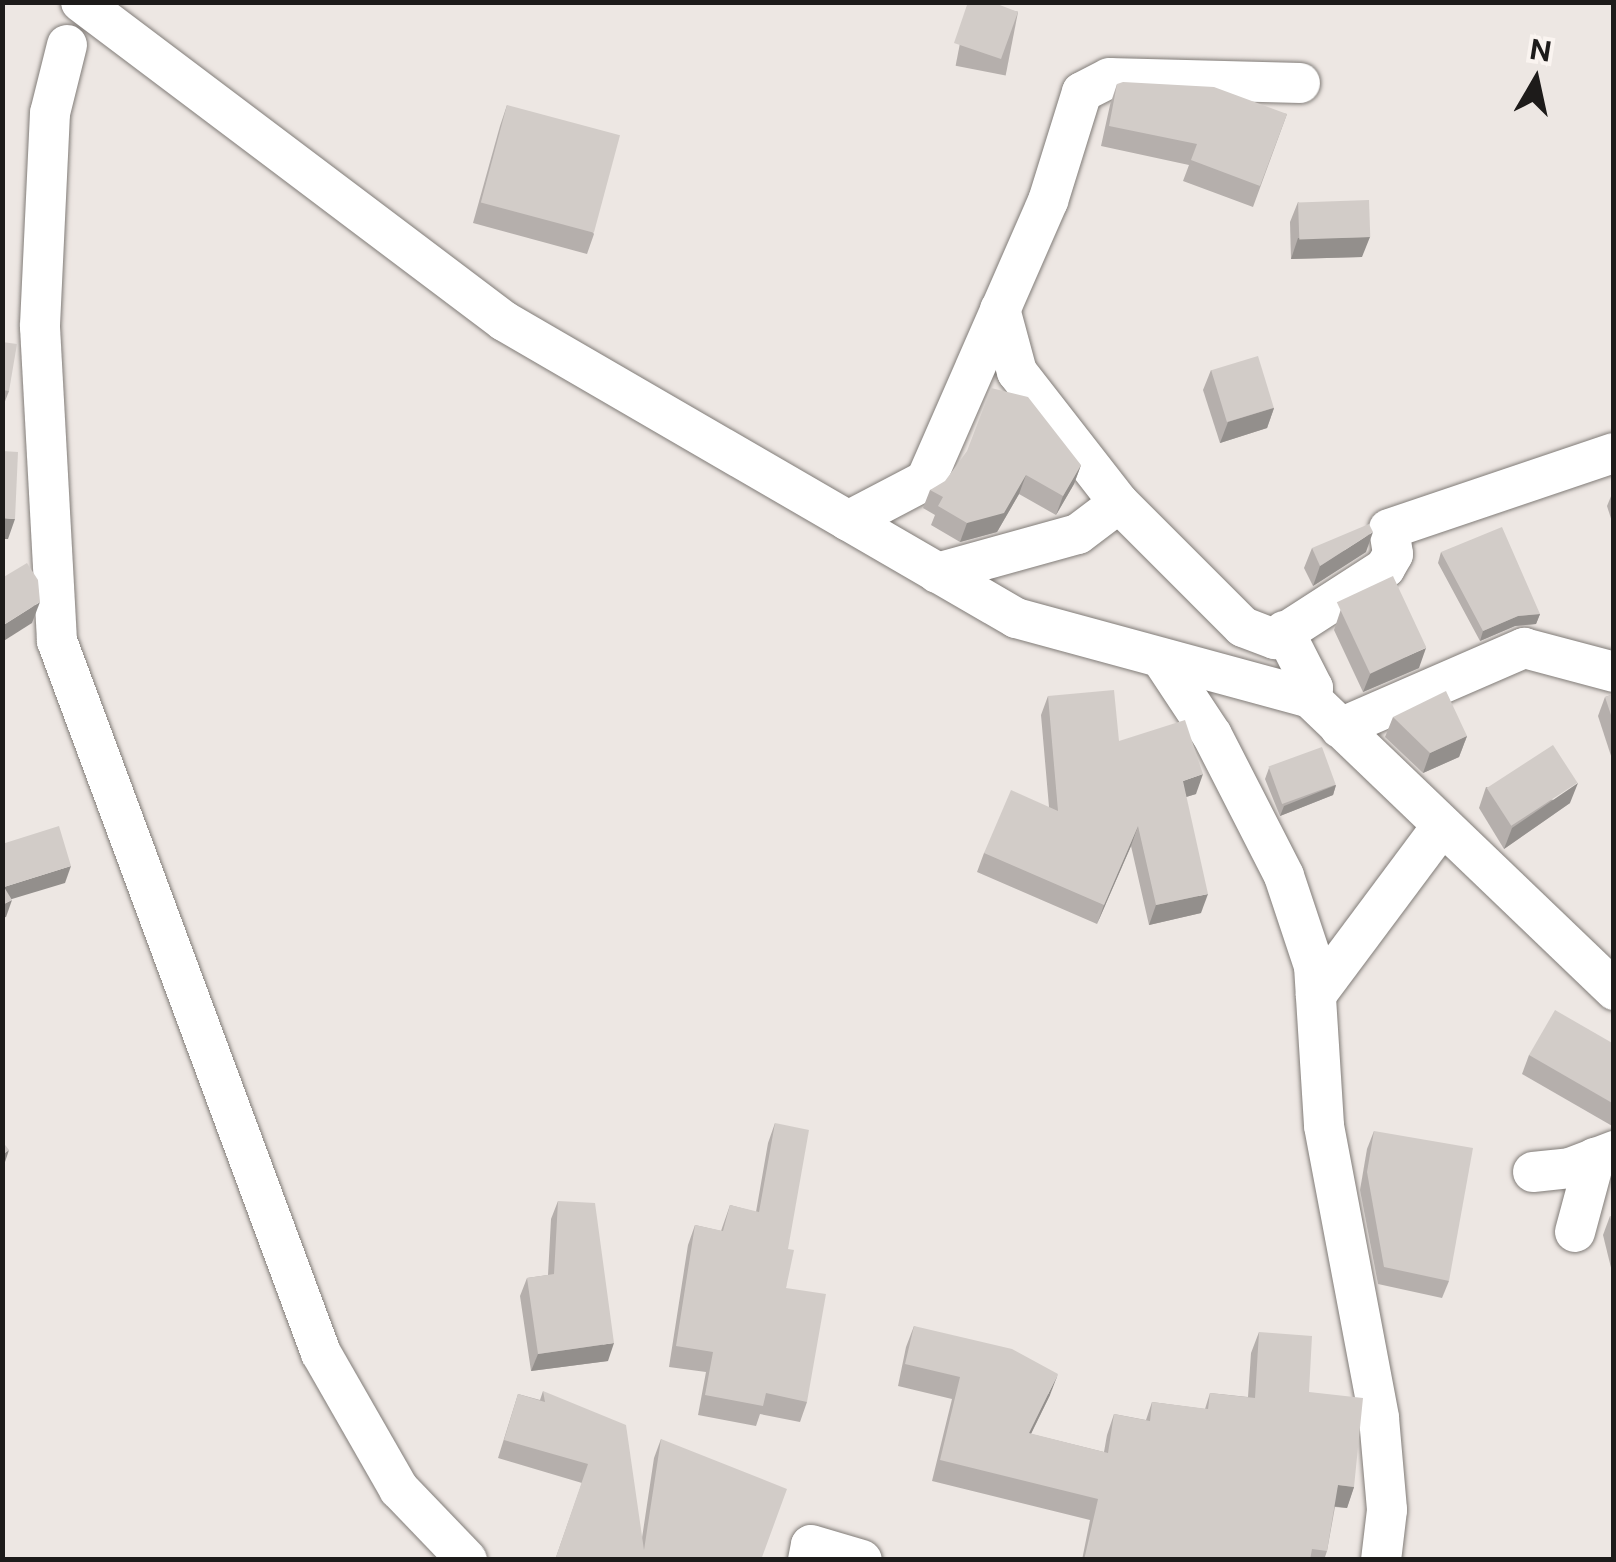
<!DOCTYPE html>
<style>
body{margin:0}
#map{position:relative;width:1616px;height:1562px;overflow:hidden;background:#ede7e3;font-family:"Public Sans",sans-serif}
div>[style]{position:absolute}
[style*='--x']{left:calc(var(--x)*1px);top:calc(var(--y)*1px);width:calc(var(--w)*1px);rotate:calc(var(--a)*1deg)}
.roads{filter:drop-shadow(0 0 2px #817c78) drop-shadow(0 0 2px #817c78)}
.street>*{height:40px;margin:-20px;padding:0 20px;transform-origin:20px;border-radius:20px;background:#fff}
.wall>*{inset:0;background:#b5afac;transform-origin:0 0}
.shaded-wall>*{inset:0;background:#938f8c}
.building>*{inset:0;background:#d2ccc8;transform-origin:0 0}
span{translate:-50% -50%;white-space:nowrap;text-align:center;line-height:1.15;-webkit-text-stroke:9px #faf4f0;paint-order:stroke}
.frame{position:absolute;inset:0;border:5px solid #1d1b1a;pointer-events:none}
.north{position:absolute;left:1486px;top:30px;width:100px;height:100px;-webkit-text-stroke:8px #faf4f0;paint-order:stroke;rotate:9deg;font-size:28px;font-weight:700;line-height:40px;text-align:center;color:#1d1b1a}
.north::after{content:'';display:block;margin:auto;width:35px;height:45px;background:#1d1b1a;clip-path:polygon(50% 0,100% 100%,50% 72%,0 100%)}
</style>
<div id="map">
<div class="roads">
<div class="street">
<i style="--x:81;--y:2;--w:530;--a:37.02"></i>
<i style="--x:504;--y:321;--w:592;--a:30.12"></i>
<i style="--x:1016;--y:618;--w:305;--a:15.2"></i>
<i style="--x:1310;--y:698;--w:422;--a:43.8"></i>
<i style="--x:67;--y:45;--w:70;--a:104"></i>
<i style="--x:50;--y:113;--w:214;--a:92.7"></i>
<i style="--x:40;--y:327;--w:314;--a:86.9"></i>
<i style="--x:57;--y:641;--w:759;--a:69.66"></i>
<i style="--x:321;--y:1353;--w:157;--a:60.2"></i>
<i style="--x:399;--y:1489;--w:98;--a:46.2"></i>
<i style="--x:1119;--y:503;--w:175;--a:45"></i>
<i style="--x:1243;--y:627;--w:34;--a:21"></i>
<i style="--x:1275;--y:639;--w:131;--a:-32.8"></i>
<i style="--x:1385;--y:568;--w:16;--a:-60"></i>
<i style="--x:1393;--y:554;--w:25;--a:-99"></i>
<i style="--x:1389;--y:529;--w:237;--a:-18.7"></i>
<i style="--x:848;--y:521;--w:88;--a:-27.7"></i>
<i style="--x:926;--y:480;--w:305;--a:-66.4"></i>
<i style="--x:1048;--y:201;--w:114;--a:-72.7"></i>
<i style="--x:1082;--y:92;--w:31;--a:-27"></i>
<i style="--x:1110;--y:78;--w:190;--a:1.5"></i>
<i style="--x:937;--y:573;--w:146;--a:-15.5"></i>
<i style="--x:1078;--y:534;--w:51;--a:-37.1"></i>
<i style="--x:1119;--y:503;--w:166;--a:-127.9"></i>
<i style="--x:1017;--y:372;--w:65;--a:-105.1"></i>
<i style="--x:1284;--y:631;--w:64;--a:63"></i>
<i style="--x:1313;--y:688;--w:12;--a:138"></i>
<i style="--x:1161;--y:658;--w:92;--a:56.5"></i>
<i style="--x:1212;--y:735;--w:158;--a:62.9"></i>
<i style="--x:1284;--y:876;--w:95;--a:71.6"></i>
<i style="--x:1314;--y:966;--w:160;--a:86.4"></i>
<i style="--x:1324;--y:1126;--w:297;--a:79.3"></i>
<i style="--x:1379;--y:1418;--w:92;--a:85"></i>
<i style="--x:1387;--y:1510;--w:50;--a:96.8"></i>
<i style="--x:1340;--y:728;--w:201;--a:-23.5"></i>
<i style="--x:1524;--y:648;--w:93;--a:14.9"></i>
<i style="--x:1316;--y:995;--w:211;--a:-53.3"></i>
<i style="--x:1533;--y:1172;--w:37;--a:-6"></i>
<i style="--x:1570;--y:1168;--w:47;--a:-21.1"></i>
<i style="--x:1575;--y:1232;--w:77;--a:-74.9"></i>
<i style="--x:808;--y:1560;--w:15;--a:-79"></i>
<i style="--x:811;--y:1545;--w:53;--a:16.4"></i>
</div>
</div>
<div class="wall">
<i style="left:968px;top:2px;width:51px;height:65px;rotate:11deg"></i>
<i style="clip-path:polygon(1117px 84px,1287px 114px,1253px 207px,1183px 181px,1189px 165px,1101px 146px,1110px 105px)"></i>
<i style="clip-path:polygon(507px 105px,594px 234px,587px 254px,473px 223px,500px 126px)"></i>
<i style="clip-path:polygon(1298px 202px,1362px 257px,1291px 259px,1290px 222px)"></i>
<i style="clip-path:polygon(2px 342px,9px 391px,2px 409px)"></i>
<i style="clip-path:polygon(1211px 370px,1274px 408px,1267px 428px,1220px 443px,1203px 390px)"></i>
<i style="clip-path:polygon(1081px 465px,1074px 484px,1056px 515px,1019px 494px,997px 532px,960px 542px,931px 525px,935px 515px,923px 508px,930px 490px)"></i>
<i style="clip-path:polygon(1614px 489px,1614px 528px,1607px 506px)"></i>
<i style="clip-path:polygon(1312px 548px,1366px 552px,1313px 586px,1304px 568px)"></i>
<i style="clip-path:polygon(1441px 552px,1540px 614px,1536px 624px,1515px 626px,1480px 641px,1438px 563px)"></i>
<i style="clip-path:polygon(1341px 609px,1419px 668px,1363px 692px,1334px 630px)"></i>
<i style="clip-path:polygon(1614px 694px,1614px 765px,1598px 716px,1605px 697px)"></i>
<i style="clip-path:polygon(1048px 696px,1119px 741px,1196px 794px,1186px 797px,1201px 913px,1149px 925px,1131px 846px,1097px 924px,977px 872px,984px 853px,1049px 807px,1041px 715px)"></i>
<i style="clip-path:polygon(1393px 717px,1467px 736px,1459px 757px,1423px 773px,1385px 737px)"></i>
<i style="clip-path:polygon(1269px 768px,1336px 785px,1333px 795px,1280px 816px,1265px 779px)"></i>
<i style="clip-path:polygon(1486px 787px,1570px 803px,1504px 849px,1479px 808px)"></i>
<i style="clip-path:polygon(1614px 1044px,1614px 1127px,1522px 1074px,1529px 1055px)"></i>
<i style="clip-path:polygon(775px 1123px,788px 1249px,786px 1288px,807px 1402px,800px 1422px,760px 1414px,756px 1426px,698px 1415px,706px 1372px,669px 1367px,688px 1245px,695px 1225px,721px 1231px,730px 1205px,756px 1212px,768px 1143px)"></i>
<i style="clip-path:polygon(1374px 1131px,1449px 1281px,1442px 1298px,1378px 1284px,1360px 1190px,1367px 1149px)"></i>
<i style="clip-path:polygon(558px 1201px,608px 1361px,531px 1371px,520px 1296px,527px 1278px,548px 1275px,551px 1219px)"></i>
<i style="clip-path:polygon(1610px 1216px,1614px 1216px,1614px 1280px,1603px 1235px)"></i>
<i style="clip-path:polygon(914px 1326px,1050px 1395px,1031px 1434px,1104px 1452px,1107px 1435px,1114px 1414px,1146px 1420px,1152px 1402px,1205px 1409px,1210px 1393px,1248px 1397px,1251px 1353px,1259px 1332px,1309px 1392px,1354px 1487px,1347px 1508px,1335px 1507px,1327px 1551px,1324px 1560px,1082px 1560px,1090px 1520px,932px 1481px,952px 1399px,898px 1386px,906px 1347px)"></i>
<i style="clip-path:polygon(543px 1391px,642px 1538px,654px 1458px,661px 1439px,761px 1560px,555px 1560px,582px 1483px,498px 1458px,518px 1394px,540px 1400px)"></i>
</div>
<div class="shaded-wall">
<i style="clip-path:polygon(1370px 237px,1362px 257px,1291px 259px,1298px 238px)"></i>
<i style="clip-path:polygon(1274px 408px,1267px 428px,1220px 443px,1228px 422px)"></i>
<i style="clip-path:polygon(1081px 465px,1074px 484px,1056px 515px,1063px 496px)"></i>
<i style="clip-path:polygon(1026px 475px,1019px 494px,997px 532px,960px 542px,967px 523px)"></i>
<i style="clip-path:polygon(2px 518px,15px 519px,8px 539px,2px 539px)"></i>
<i style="clip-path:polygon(1373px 532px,1366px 552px,1313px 586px,1320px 566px)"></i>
<i style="clip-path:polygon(40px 602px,32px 623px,2px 642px,2px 626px)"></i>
<i style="clip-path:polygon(1540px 614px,1536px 624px,1515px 626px,1480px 641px,1483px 631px,1518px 616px)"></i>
<i style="clip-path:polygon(1426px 648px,1419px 668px,1363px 692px,1371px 672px)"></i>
<i style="clip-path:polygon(1467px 736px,1459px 757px,1423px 773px,1430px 753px)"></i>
<i style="clip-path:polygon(1203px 774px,1196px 794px,1176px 800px,1183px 781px)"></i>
<i style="clip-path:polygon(1578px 783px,1570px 803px,1504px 849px,1512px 828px)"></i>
<i style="clip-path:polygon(1336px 785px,1333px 795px,1280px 816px,1284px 806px)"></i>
<i style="clip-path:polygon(1138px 826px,1131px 846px,1097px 924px,1104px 905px)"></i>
<i style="clip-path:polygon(71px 866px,65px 883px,2px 902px,4px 887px)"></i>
<i style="clip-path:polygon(1208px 894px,1201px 913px,1149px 925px,1156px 905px)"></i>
<i style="clip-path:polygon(12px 900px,6px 917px,2px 918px,2px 905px)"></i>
<i style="clip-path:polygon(9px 1150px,3px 1168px,2px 1155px)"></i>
<i style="clip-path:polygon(614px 1343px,608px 1361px,531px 1371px,538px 1354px)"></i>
<i style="clip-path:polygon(1058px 1374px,1050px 1395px,1021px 1454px,1029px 1433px)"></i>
<i style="clip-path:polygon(1338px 1485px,1354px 1487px,1347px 1508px,1331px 1506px)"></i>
</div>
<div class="building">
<i style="clip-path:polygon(968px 2px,992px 2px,1018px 12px,1001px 59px,954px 43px)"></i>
<i style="clip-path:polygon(1123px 82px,1214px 87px,1287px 114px,1260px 186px,1191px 160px,1197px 144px,1109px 126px,1117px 84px)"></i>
<i style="left:507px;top:105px;width:117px;height:101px;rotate:15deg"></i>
<i style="left:1369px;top:200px;width:37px;height:71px;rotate:88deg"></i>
<i style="clip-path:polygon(2px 342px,17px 344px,9px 391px,2px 390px)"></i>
<i style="left:1258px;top:356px;width:54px;height:49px;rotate:73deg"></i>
<i style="clip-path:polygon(991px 388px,1028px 397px,1081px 465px,1063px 496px,1026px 475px,1004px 513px,967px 523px,938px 506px,943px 497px,930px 490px,945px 481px,967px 451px)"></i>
<i style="clip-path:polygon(2px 451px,18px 452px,15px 519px,2px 518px)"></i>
<i style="clip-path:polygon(1369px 524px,1373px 532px,1320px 566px,1312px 548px)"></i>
<i style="clip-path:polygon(1502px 527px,1540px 614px,1518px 616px,1483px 631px,1441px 552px)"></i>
<i style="clip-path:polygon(27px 563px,38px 580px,40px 602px,2px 626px,2px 578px)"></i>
<i style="left:1393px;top:576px;width:79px;height:62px;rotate:65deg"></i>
<i style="clip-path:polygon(1114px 690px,1119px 741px,1185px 720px,1203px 774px,1183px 781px,1208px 894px,1156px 905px,1138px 826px,1104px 905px,984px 853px,1011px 790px,1058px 811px,1048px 696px)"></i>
<i style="clip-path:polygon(1446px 691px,1467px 736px,1430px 753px,1393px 717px)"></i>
<i style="clip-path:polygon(1614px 694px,1614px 724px,1605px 697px)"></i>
<i style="left:1553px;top:745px;width:45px;height:79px;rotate:57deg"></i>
<i style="left:1322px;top:747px;width:40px;height:57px;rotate:70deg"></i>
<i style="clip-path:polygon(59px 826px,71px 866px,4px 887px,12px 900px,2px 905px,2px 844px)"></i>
<i style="clip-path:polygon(1555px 1010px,1614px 1044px,1614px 1104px,1529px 1055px)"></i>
<i style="clip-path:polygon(775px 1123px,809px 1130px,788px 1249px,794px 1250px,786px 1288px,826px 1294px,807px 1402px,766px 1393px,763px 1406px,705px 1395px,713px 1352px,676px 1346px,695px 1225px,723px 1231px,730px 1205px,759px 1212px)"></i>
<i style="clip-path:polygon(1374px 1131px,1473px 1148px,1449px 1281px,1384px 1267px,1367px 1172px)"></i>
<i style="clip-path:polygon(2px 1141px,9px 1150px,2px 1155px)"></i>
<i style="clip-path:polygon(558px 1201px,595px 1203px,614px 1343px,538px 1354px,527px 1278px,554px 1274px)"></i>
<i style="clip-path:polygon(1610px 1216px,1614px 1216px,1614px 1232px)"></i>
<i style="clip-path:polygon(914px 1326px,1012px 1349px,1058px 1374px,1029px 1433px,1108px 1453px,1114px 1414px,1150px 1421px,1152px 1402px,1208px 1409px,1210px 1393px,1255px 1398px,1259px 1332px,1312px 1336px,1309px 1392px,1363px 1398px,1354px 1487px,1338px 1485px,1327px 1551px,1312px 1549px,1310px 1560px,1084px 1560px,1098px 1499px,940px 1460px,960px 1377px,905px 1364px)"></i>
<i style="clip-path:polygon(543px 1391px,626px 1425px,644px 1550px,661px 1439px,787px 1489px,761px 1560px,555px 1560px,588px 1464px,504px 1440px,518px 1394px,545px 1402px)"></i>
</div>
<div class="frame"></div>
<div class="north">N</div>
</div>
